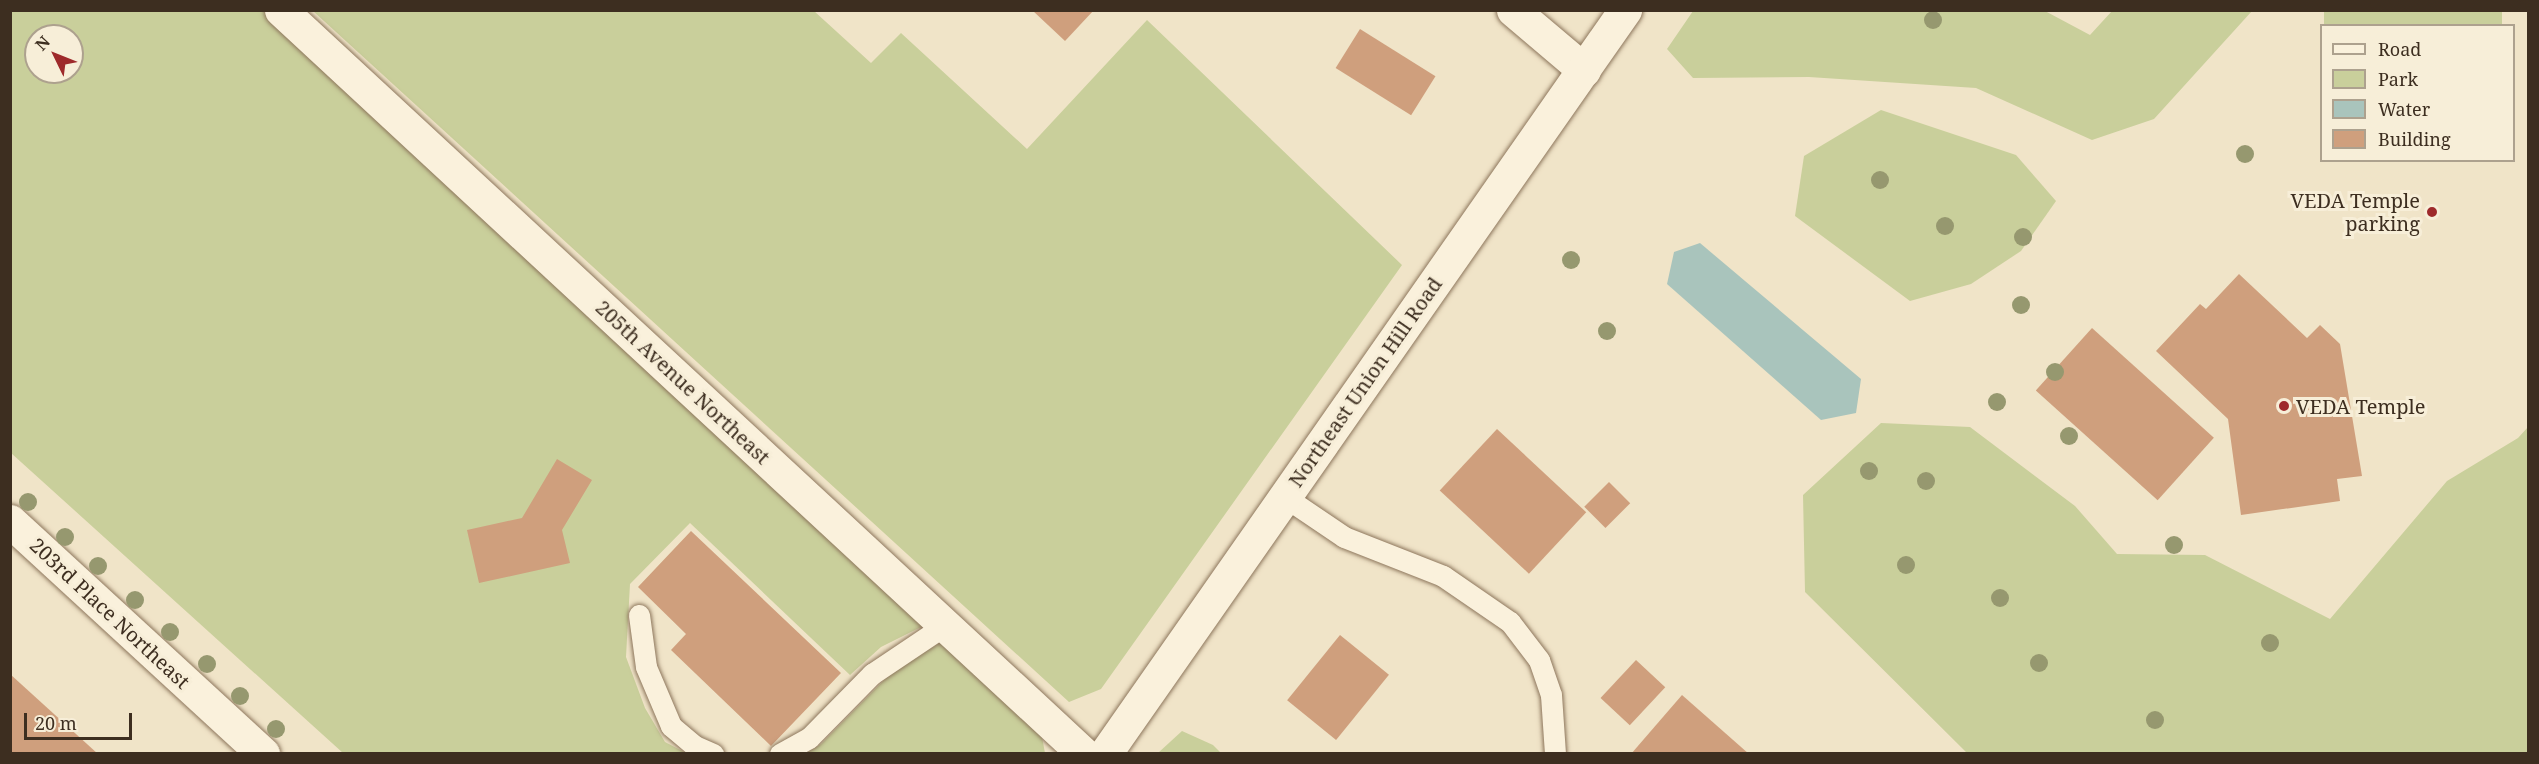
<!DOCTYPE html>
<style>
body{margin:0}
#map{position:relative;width:2539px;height:764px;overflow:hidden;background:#f0e4c8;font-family:"Noto Serif",serif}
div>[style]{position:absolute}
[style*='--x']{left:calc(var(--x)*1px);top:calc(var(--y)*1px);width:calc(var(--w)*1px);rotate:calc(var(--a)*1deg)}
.green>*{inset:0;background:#c9cf9b;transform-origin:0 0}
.water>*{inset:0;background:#a9c4bc}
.building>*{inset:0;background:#cf9f7d;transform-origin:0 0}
.roads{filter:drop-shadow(0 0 2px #8d765c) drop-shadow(0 0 2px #8d765c)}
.lane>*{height:21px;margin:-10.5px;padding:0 10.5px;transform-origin:10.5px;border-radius:10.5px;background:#faf1dc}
.street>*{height:33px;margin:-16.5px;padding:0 16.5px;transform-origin:16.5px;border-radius:16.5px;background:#faf1dc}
.secondary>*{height:33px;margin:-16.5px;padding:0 16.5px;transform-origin:16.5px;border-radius:16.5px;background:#faf1dc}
.trees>*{width:18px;height:18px;margin:-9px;border-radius:50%;background:#96986f}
.dots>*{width:16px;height:16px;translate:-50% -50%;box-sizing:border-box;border:3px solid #f7eed8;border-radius:50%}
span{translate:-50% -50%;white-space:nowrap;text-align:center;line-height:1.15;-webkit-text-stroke:6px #f7eed8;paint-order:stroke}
.poi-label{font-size:20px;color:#3d2e20}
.right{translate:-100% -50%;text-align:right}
.left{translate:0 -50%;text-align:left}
.street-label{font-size:20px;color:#3d2e20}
.frame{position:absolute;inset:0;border:12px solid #3d2e20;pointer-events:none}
.legend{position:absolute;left:2320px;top:24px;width:195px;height:138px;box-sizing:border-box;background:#f7eed8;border:2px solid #ada18e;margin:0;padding:8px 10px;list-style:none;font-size:18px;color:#3d2e20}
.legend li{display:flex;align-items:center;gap:12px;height:30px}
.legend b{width:30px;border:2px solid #ada18e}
.north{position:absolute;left:24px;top:24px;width:60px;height:60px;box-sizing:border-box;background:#f7eed8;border:2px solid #ada18e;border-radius:50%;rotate:313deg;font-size:16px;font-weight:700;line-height:24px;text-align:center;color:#3d2e20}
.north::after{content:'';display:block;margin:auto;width:21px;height:27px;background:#9e2a2b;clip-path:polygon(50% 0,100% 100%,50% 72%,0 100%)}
.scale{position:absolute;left:24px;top:713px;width:108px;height:27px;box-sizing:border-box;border:3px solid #3d2e20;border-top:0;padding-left:8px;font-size:18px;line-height:21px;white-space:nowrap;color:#3d2e20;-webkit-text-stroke:4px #f7eed8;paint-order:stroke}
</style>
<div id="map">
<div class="green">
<i style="clip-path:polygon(evenodd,11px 11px,263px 11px,923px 626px,881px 647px,850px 675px,690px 523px,630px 584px,626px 657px,645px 708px,665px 742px,686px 753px,343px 753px,11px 453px,11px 11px,36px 36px,72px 36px,72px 72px,36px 72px,36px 36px)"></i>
<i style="clip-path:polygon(313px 11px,814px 11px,871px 63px,901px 33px,1027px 149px,1147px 20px,1402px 265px,1101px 689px,1069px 702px)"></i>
<i style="clip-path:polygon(1693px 11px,2045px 11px,2090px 35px,2112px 11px,2252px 11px,2154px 119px,2092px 140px,1976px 88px,1809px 77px,1693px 78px,1667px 49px)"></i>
<i style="left:2324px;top:11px;width:178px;height:21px"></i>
<i style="clip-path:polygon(1881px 110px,2016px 155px,2056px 201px,2021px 251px,1971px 284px,1910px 301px,1795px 216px,1804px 156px)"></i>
<i style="clip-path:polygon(1881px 423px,1970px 427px,2075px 506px,2117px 554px,2205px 555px,2330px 619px,2447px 481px,2518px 438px,2528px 427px,2528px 753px,1967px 753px,1805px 592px,1803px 495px)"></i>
<i style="clip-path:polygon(941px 642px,1042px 737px,1045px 753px,805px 754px,821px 744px,891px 673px)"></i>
<i style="clip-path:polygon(1182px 731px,1213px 745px,1221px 753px,1158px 753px)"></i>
</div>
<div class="water">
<i style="clip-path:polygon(1700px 243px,1861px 379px,1856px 413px,1821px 420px,1667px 284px,1674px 252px)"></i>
</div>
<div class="building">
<i style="clip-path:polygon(1032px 10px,1094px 10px,1065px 41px)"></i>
<i style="left:1360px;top:29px;width:89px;height:46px;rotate:32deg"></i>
<i style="clip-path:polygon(2239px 274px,2307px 338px,2320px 325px,2340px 344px,2362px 476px,2337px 479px,2340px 501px,2241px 515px,2228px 419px,2156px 351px,2200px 304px,2206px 309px)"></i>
<i style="left:2092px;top:328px;width:164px;height:84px;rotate:42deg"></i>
<i style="left:1497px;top:429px;width:122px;height:84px;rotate:43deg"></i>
<i style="clip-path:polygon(557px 459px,592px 480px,562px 530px,570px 563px,479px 583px,467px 530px,522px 518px)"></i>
<i style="left:1609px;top:482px;width:30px;height:35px;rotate:45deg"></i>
<i style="clip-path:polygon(691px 531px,841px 673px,771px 746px,671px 650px,686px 634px,638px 587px)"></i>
<i style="left:1340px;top:635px;width:63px;height:84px;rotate:39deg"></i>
<i style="left:1636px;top:660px;width:40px;height:52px;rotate:43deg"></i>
<i style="clip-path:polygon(10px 674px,98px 754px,10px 754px)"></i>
<i style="clip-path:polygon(1682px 695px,1749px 754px,1631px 754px)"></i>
</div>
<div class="roads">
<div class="lane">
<i style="--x:1285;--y:497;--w:71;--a:34.1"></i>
<i style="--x:1344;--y:537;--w:106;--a:21.5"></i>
<i style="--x:1443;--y:576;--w:81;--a:34.5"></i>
<i style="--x:1510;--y:622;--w:48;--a:52.7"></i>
<i style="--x:1539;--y:660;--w:37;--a:71"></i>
<i style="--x:1551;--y:695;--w:59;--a:86.1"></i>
<i style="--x:639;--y:615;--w:52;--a:82.3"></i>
<i style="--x:646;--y:667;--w:64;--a:67"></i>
<i style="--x:671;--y:726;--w:31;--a:40"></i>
<i style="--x:695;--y:746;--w:20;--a:24"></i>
<i style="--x:780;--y:754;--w:33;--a:-29"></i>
<i style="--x:809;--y:738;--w:90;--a:-45.5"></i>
<i style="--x:872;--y:674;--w:88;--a:-33.9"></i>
</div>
<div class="street">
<i style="--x:281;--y:10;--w:1095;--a:42.82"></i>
<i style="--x:1513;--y:10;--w:93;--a:40.2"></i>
<i style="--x:10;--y:521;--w:344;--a:42.6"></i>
</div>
<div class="secondary">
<i style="--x:1105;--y:754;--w:908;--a:-55.05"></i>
</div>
</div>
<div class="trees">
<i style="left:1933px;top:20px"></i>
<i style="left:2245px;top:154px"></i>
<i style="left:1880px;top:180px"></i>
<i style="left:1945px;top:226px"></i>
<i style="left:2023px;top:237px"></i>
<i style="left:1571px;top:260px"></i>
<i style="left:2021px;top:305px"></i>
<i style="left:1607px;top:331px"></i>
<i style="left:2055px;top:372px"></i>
<i style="left:1997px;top:402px"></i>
<i style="left:2069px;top:436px"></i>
<i style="left:1869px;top:471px"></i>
<i style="left:1926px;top:481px"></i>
<i style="left:28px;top:502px"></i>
<i style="left:65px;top:537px"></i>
<i style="left:2174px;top:545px"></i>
<i style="left:1906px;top:565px"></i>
<i style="left:98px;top:566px"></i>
<i style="left:2000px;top:598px"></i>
<i style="left:135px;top:600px"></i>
<i style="left:170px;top:632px"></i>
<i style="left:2270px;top:643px"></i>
<i style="left:2039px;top:663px"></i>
<i style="left:207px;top:664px"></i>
<i style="left:240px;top:696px"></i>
<i style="left:2155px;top:720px"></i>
<i style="left:276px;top:729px"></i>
</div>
<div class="dots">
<i style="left:2432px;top:212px;background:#9e2a2b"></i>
<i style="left:2284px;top:406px;background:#9e2a2b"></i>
</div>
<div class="poi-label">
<span class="right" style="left:2420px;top:212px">VEDA Temple<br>parking</span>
<span class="left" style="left:2296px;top:406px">VEDA Temple</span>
</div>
<div class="street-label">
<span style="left:683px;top:382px;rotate:43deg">205th Avenue Northeast</span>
<span style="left:1365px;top:382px;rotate:-55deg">Northeast Union Hill Road</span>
<span style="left:110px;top:613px;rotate:43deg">203rd Place Northeast</span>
</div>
<div class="frame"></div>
<ul class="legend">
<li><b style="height:8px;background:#faf1dc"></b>Road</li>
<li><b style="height:16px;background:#c9cf9b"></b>Park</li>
<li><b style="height:16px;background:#a9c4bc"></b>Water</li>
<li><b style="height:16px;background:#cf9f7d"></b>Building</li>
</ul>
<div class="north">N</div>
<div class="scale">20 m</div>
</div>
